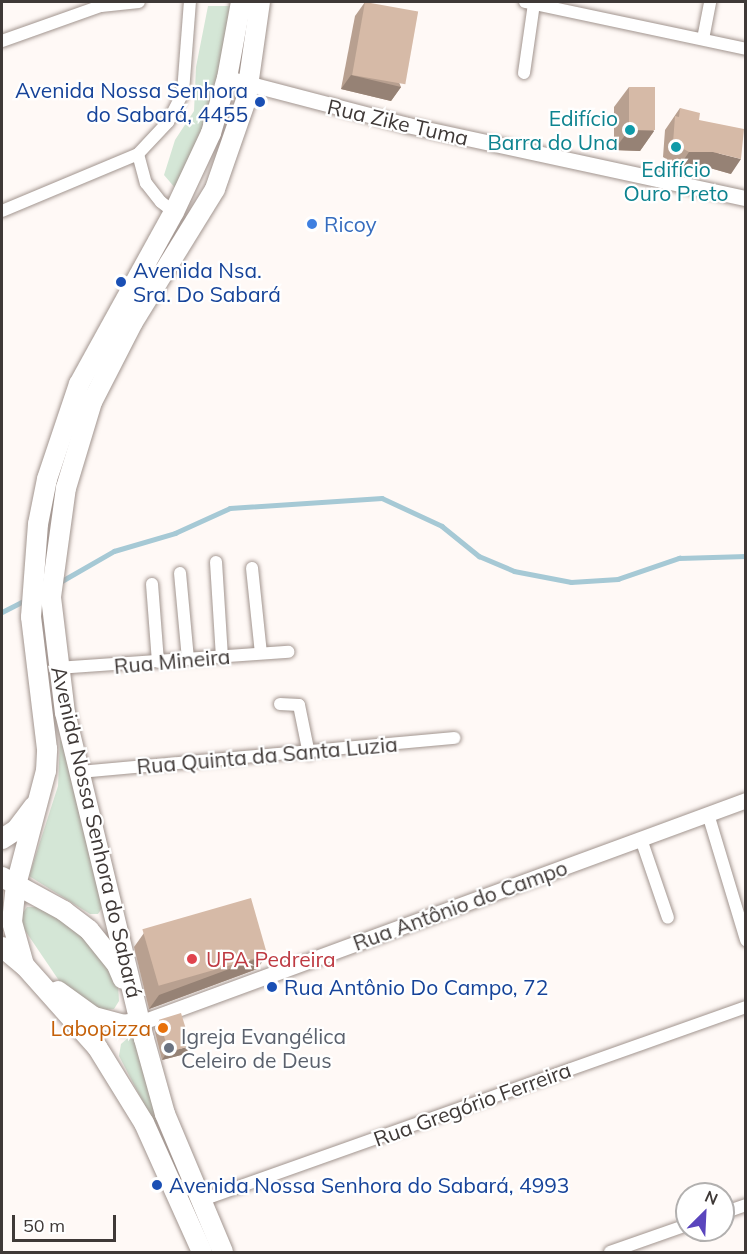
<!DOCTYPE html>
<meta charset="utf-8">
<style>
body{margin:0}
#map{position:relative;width:747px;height:1254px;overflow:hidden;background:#fff9f6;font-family:Mulish,sans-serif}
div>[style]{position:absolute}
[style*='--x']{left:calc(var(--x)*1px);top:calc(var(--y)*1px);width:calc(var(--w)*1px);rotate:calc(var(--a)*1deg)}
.green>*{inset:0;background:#d4e6d6}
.stream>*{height:4.5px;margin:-2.25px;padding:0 2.25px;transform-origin:2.25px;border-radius:2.25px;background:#a6c9d5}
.roads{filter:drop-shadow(0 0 2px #a2958f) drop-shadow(0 0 2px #a2958f)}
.minor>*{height:12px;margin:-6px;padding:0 6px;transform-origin:6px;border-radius:6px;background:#fff}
.tertiary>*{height:15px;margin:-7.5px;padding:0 7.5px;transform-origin:7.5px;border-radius:7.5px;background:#fff}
.primary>*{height:20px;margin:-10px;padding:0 10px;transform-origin:10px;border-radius:10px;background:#fff}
.wall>*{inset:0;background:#b8a090}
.shaded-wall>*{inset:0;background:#968275}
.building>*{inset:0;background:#d6baa7;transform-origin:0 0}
.dots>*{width:16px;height:16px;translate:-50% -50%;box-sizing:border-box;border:3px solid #fff;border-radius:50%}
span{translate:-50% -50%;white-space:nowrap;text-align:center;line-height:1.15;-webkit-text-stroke:4.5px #fff;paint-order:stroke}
.transit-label{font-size:21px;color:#164399}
.right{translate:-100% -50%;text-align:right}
.left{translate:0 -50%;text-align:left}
.culture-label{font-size:21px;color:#0d838f}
.street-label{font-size:21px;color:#3f3937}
.shop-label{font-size:21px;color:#366cbe}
.health-label{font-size:21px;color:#be3a42}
.food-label{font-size:21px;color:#c56008}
.worship-label{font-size:21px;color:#5b616d}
.frame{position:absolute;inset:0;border:3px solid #3f3937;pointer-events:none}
.north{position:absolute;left:675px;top:1182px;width:60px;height:60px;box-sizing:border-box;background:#fff;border:2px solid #b2b0af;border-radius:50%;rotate:24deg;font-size:16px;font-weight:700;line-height:24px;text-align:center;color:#3f3937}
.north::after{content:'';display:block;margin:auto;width:21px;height:27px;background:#5a45bd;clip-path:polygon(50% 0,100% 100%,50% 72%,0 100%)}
.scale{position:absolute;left:12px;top:1215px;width:104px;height:27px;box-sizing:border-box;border:3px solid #3f3937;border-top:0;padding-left:8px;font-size:18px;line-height:21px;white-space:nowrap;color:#3f3937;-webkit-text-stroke:4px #fff;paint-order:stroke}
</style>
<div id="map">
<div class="green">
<i style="clip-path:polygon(208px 6px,235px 6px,218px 95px,176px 189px,164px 175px,175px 140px,194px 111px,196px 67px)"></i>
<i style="clip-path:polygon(60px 740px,64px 740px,102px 908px,98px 914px,90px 914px,29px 876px,58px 786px)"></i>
<i style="clip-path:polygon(27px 907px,39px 907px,83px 935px,100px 954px,118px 986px,119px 1001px,114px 1009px,91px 1011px,64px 988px,22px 926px,22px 914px)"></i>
<i style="clip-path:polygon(129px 1037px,136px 1040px,159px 1123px,155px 1125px,119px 1056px,121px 1044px)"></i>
</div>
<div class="stream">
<i style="--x:60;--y:582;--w:62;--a:-29.9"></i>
<i style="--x:114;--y:551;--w:64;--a:-16.4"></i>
<i style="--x:175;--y:533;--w:60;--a:-24.4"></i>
<i style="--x:230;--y:508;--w:152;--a:-3.8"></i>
<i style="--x:382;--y:498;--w:66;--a:25"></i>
<i style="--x:442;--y:526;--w:48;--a:39"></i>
<i style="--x:479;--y:556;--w:38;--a:23"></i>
<i style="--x:514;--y:571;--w:58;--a:10.9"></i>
<i style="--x:571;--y:582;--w:47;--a:-3.7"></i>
<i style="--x:618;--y:579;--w:65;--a:-19"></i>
<i style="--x:679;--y:558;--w:67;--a:-1.7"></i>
<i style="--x:2;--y:612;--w:27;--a:-27"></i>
</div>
<div class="roads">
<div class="minor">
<i style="--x:525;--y:2;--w:226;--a:12"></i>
<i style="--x:703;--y:39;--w:38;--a:-79"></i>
<i style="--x:2;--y:41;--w:105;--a:-19.5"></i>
<i style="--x:101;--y:6;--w:38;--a:-6"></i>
<i style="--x:524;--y:73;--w:70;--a:-81.8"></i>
<i style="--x:138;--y:154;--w:30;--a:75"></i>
<i style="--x:146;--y:183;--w:24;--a:52"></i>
<i style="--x:161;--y:202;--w:16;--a:38"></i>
<i style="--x:2;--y:211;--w:147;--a:-22.7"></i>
<i style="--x:138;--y:154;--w:44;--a:-46.8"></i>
<i style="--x:168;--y:122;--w:34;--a:-63"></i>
<i style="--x:183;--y:92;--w:90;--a:-85.6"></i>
<i style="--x:216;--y:562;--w:95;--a:86.4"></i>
<i style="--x:252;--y:568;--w:85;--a:84"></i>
<i style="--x:180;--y:573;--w:86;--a:84.7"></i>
<i style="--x:152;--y:584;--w:78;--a:85.6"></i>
<i style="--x:57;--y:668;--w:232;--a:-4"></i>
<i style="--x:280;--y:704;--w:19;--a:3"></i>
<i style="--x:299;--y:705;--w:50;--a:78.5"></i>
<i style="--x:80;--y:772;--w:376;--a:-5.2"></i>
<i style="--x:708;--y:814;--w:132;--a:73.2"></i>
<i style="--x:641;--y:839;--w:83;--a:71.1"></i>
<i style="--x:199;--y:1201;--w:580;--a:-19.53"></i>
<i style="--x:723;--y:1213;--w:24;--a:-19"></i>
<i style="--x:610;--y:1252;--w:82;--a:-19.3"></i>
</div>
<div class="tertiary">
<i style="--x:227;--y:78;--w:186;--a:14.6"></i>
<i style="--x:407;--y:125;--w:347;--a:12.2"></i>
<i style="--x:142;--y:1022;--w:644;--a:-20.18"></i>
</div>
<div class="primary">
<i style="--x:2;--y:839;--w:17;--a:-33"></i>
<i style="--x:16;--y:830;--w:30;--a:-53"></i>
<i style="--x:2;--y:877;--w:71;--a:28.7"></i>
<i style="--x:64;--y:911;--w:31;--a:37"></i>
<i style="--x:89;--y:930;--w:45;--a:51.3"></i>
<i style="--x:117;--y:965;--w:15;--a:67"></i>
<i style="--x:2;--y:947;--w:30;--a:40"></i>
<i style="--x:58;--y:991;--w:44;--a:35.8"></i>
<i style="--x:94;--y:1017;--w:30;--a:15"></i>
<i style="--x:123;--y:1025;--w:19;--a:-9"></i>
<i style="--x:202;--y:1252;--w:141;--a:-114.2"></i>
<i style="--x:144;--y:1123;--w:89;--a:-121.7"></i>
<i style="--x:97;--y:1047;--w:110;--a:-131.7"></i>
<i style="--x:24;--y:965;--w:45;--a:-105.6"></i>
<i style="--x:12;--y:922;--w:37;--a:-84"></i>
<i style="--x:16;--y:885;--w:118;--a:-75.3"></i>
<i style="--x:46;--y:771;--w:22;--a:-87"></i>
<i style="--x:47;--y:749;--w:133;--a:-96.9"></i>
<i style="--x:31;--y:617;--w:93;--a:-85.7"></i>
<i style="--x:38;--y:524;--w:46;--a:-78.7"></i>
<i style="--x:47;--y:479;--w:100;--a:-71.4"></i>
<i style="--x:79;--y:384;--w:196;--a:-61.1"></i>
<i style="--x:174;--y:212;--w:87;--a:-64.9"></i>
<i style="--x:211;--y:133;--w:57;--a:-73.8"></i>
<i style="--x:227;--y:78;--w:77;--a:-79.6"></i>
<i style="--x:223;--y:1252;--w:150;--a:-112.8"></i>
<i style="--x:165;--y:1114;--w:78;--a:-105.6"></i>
<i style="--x:144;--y:1039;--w:335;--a:-103.6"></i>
<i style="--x:65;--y:713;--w:117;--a:-96.9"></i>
<i style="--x:51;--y:597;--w:110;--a:-82.2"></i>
<i style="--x:66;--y:488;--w:90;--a:-73.2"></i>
<i style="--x:92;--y:402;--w:90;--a:-62.9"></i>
<i style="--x:133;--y:322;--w:156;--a:-58.3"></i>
<i style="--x:215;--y:189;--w:94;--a:-70.8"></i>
<i style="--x:246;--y:100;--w:99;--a:-81.9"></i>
</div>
</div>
<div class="wall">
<i style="clip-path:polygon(365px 2px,401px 87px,391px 101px,341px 89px,355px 16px)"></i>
<i style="clip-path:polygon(629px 87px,654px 131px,640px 151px,614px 150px,614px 107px)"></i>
<i style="clip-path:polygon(680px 108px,699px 120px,731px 174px,703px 166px,679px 167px,663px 157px,665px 130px)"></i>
<i style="clip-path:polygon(144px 933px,267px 955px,257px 969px,149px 1009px,134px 947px)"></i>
<i style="clip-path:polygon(159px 1021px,185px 1054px,162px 1060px,154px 1028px)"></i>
</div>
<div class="shaded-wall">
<i style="clip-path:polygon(351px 75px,401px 87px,391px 101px,341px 89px)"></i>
<i style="clip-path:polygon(629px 130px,654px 131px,640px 151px,614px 150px)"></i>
<i style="clip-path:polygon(689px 152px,713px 152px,741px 159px,731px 174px,703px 166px,679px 167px)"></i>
<i style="clip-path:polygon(267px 955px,257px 969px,149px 1009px,159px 995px)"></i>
<i style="clip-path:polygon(191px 1046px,185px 1054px,162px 1060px,167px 1052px)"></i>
</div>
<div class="building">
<i style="left:365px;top:2px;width:54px;height:74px;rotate:10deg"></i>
<i style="left:629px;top:87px;width:26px;height:43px"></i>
<i style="clip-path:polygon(680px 108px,700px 113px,699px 120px,744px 129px,741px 159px,713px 152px,689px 152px,673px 143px,675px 116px,679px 117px)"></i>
<i style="left:251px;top:898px;width:59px;height:113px;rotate:74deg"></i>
<i style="left:181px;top:1013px;width:34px;height:23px;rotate:73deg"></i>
</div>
<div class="dots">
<i style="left:260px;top:102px;background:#1a4fb4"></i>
<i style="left:630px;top:130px;background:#0f9aa8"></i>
<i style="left:676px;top:147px;background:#0f9aa8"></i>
<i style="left:312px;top:224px;background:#3f7fe0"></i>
<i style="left:121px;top:282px;background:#1a4fb4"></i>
<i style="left:192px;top:959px;background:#e0444e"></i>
<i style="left:272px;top:987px;background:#1a4fb4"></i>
<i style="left:163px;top:1028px;background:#e8710a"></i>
<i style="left:169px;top:1048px;background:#6b7280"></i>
<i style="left:157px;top:1185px;background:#1a4fb4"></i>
</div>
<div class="transit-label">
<span class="right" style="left:248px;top:102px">Avenida Nossa Senhora<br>do Sabará, 4455</span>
<span class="left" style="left:133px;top:282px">Avenida Nsa.<br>Sra. Do Sabará</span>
<span class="left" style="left:284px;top:987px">Rua Antônio Do Campo, 72</span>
<span class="left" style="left:169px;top:1185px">Avenida Nossa Senhora do Sabará, 4993</span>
</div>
<div class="culture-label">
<span class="right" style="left:618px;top:130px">Edifício<br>Barra do Una</span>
<span style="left:676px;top:181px">Edifício<br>Ouro Preto</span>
</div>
<div class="street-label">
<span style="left:398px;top:122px;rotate:13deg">Rua Zike Tuma</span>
<span style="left:172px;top:661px;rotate:-5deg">Rua Mineira</span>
<span style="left:267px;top:755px;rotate:-5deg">Rua Quinta da Santa Luzia</span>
<span style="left:97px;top:832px;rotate:77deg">Avenida Nossa Senhora do Sabará</span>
<span style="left:460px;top:905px;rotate:-20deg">Rua Antônio do Campo</span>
<span style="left:472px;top:1104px;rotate:-20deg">Rua Gregório Ferreira</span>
</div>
<div class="shop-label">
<span class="left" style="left:324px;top:224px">Ricoy</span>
</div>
<div class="health-label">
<span class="left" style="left:206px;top:959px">UPA Pedreira</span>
</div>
<div class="food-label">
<span class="right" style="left:151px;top:1028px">Labopizza</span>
</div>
<div class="worship-label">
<span class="left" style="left:181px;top:1048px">Igreja Evangélica<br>Celeiro de Deus</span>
</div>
<div class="frame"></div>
<div class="north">N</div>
<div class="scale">50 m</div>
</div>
